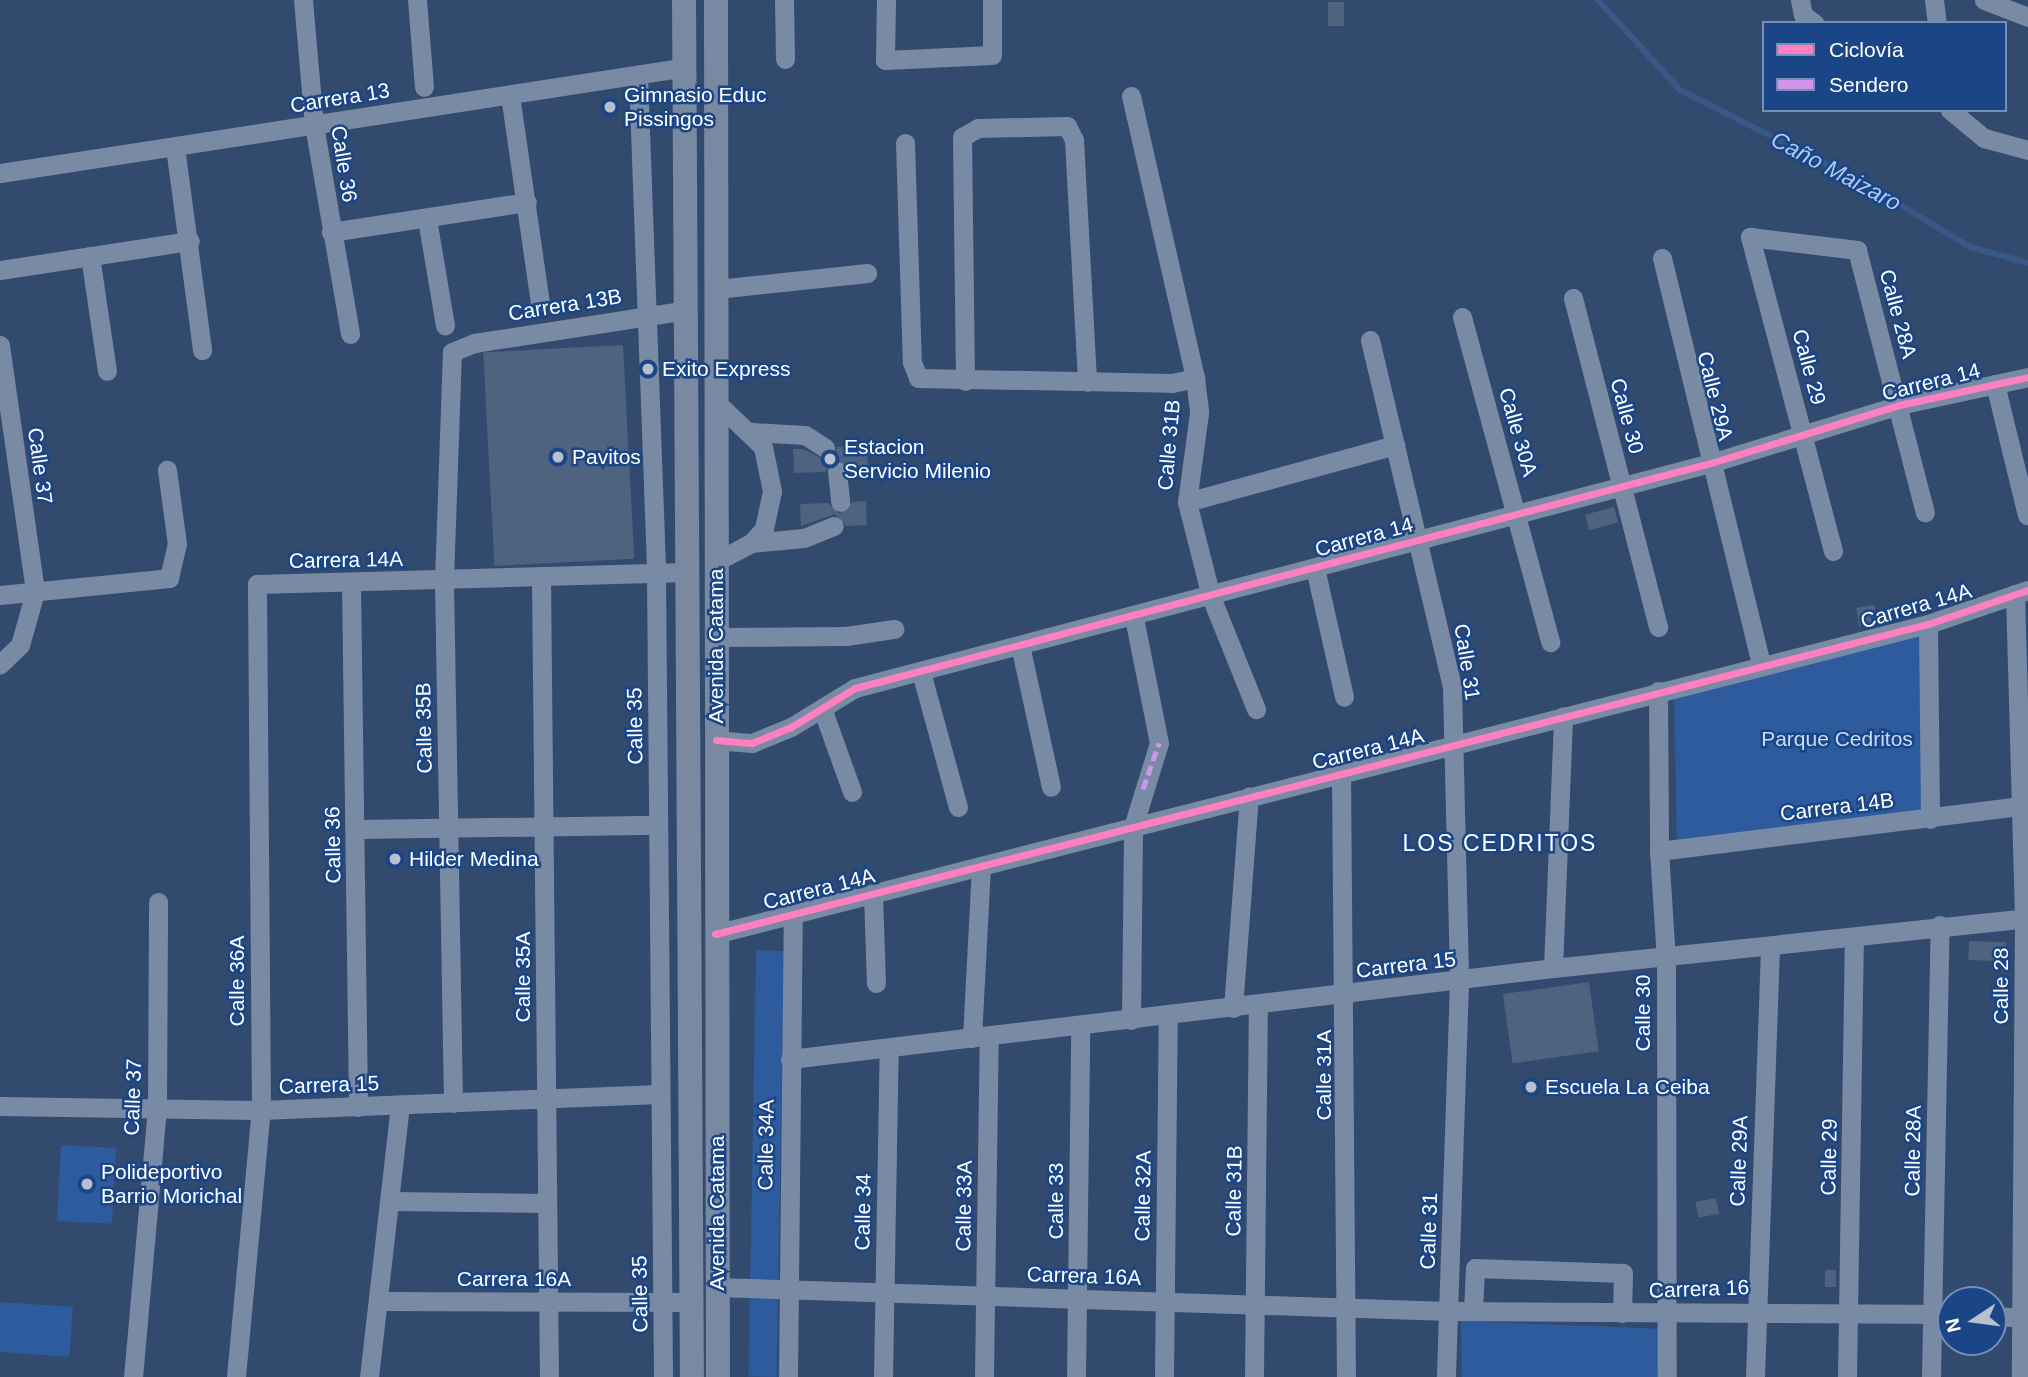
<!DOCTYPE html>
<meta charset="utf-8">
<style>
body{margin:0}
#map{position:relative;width:2028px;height:1377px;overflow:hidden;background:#324a6e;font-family:Arial,sans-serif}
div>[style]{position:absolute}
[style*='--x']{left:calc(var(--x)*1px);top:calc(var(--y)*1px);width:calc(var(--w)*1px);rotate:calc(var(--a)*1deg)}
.green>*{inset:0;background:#2e5b9e;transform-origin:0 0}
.stream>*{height:6px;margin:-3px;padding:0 3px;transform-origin:3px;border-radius:3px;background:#395887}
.building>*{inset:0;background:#4f627f;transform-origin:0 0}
.minor>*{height:19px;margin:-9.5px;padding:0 9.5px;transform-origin:9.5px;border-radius:9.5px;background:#798ba4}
.major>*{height:24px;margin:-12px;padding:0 12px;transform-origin:12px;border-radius:12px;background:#7889a1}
.quiet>*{height:5px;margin-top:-2.5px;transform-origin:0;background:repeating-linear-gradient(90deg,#d193ec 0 10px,transparent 0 15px)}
.cycleway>*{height:7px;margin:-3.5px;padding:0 3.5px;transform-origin:3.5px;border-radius:3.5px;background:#ff80c0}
.dots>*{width:19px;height:19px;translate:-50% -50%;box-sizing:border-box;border:4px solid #1a4587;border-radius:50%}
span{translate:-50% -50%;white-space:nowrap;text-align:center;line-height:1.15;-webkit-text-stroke:5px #1a4587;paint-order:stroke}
.poi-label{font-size:21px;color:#fff}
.left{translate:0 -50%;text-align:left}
.street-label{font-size:21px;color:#fff}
.park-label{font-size:21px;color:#c7dcf9}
.water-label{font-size:23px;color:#aecbf4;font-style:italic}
.neighbourhood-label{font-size:23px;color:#fff;letter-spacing:2px}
.legend{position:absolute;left:1762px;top:21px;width:245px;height:91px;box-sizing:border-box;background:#1a4587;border:2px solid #768fb7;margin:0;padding:9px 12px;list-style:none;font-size:21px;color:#fff}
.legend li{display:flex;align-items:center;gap:14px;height:35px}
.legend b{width:35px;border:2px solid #768fb7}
.north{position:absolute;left:1937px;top:1286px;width:70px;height:70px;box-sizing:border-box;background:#1a4587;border:2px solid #768fb7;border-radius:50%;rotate:257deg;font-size:19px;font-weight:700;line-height:28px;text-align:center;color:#fff}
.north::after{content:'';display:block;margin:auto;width:24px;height:32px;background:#b7c0cc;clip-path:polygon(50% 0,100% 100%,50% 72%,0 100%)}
</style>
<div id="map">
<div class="green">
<i style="clip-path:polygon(1927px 624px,1927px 816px,1677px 848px,1674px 691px)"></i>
<i style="left:784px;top:951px;width:426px;height:28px;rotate:91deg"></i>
<i style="left:61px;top:1145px;width:55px;height:76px;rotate:3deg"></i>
<i style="left:0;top:1302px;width:73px;height:50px;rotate:4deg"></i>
<i style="clip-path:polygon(1461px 1321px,1662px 1329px,1660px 1377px,1462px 1377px)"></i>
</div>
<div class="stream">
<i style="--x:1598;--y:0;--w:122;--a:47.7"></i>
<i style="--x:1680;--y:90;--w:212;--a:26.9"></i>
<i style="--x:1869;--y:186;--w:118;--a:31.1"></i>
<i style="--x:1970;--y:247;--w:60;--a:15.4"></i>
</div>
<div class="building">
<i style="left:1328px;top:2px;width:16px;height:24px"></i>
<i style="left:623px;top:345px;width:214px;height:140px;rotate:87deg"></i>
<i style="clip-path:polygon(867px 446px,868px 469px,849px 470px,836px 459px,825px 472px,794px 473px,793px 449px,803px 449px,825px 460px,835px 455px,837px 447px)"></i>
<i style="clip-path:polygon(866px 501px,867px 525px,846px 526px,835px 514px,801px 526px,800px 504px,828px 503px,840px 514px,852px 502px)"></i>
<i style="left:1614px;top:507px;width:16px;height:30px;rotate:75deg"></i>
<i style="left:1874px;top:605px;width:19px;height:18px;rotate:81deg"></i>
<i style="left:1969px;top:941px;width:37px;height:19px;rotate:2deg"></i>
<i style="left:1589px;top:982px;width:70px;height:87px;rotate:82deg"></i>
<i style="left:1716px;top:1198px;width:16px;height:21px;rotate:79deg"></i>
<i style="left:1825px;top:1270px;width:11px;height:17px"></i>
</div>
<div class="minor">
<i style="--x:303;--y:0;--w:125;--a:85"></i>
<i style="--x:314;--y:125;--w:212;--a:80.2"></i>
<i style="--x:417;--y:0;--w:87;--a:85.4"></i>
<i style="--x:784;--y:0;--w:59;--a:89"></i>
<i style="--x:886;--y:0;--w:60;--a:91"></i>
<i style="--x:885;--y:60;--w:107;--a:-2.7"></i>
<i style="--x:992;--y:55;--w:55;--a:-90"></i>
<i style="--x:1800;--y:0;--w:15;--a:79"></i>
<i style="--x:1803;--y:15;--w:14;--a:36"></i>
<i style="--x:1934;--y:0;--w:23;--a:83"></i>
<i style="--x:1984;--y:0;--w:47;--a:21.1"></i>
<i style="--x:638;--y:76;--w:497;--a:87.9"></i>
<i style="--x:656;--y:573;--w:804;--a:89.5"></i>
<i style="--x:510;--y:95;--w:209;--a:81.8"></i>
<i style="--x:1131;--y:96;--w:289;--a:77.2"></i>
<i style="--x:1195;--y:378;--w:35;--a:83"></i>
<i style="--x:1199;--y:413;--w:90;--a:97.7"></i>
<i style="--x:1187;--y:502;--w:98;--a:75.8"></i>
<i style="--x:1211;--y:597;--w:121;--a:68.1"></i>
<i style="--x:1950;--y:110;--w:44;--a:39.5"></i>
<i style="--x:1984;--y:138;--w:46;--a:15.3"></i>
<i style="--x:905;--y:143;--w:219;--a:88.2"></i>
<i style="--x:912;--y:362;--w:17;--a:69"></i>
<i style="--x:918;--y:378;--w:254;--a:1.1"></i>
<i style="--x:1172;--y:383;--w:24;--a:-12"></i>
<i style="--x:175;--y:147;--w:205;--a:82.4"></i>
<i style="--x:0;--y:173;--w:694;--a:-8.78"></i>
<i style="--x:427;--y:219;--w:108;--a:80.4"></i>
<i style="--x:331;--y:232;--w:198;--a:-8.7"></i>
<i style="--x:90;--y:256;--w:116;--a:81.6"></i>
<i style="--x:1662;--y:258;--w:419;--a:76.3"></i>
<i style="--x:0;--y:270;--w:192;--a:-8.7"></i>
<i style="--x:717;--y:289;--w:151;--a:-6.1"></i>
<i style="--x:1573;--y:298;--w:340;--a:75.5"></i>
<i style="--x:1462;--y:317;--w:337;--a:74.8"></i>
<i style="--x:1370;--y:340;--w:358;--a:76.7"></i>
<i style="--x:1452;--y:688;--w:294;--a:88.6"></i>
<i style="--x:1459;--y:982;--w:395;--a:91.9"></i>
<i style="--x:0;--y:345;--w:249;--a:81.9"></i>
<i style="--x:35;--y:592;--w:55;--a:105.8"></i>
<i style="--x:20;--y:645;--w:28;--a:136"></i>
<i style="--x:965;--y:381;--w:244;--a:-90.7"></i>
<i style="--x:962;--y:137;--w:18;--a:-29"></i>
<i style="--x:978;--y:128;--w:89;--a:-1.3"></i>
<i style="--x:1067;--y:126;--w:16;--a:63"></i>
<i style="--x:1074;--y:140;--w:242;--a:86.9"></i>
<i style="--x:1995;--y:384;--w:135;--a:76.3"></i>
<i style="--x:715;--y:401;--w:66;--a:43.8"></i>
<i style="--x:763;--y:447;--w:45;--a:78.4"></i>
<i style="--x:772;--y:491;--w:39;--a:102"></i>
<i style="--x:764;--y:529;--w:19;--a:133"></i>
<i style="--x:751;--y:543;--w:38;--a:152"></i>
<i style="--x:751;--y:432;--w:54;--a:3.2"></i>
<i style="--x:805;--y:435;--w:24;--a:33"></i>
<i style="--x:837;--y:471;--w:31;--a:84"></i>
<i style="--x:1187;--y:502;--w:216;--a:-15.3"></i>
<i style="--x:751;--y:543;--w:53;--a:-5.4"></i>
<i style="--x:804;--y:538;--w:32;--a:-22"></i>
<i style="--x:1833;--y:551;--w:325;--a:-104.8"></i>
<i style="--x:1750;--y:237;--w:108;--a:6.9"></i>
<i style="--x:1857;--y:250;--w:271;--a:75.5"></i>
<i style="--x:1315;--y:568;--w:132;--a:77.3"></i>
<i style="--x:541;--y:576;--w:801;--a:89.43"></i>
<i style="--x:351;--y:583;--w:524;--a:89.23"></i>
<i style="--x:2015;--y:594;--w:324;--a:88.4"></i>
<i style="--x:2024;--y:918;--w:459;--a:90.4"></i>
<i style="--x:0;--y:595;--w:170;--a:-5.7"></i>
<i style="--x:169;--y:578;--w:35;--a:-77"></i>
<i style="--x:177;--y:544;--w:75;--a:-97.7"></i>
<i style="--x:1928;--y:624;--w:195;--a:89.4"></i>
<i style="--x:716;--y:637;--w:130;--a:-0.4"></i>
<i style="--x:846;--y:636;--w:49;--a:-8.3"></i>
<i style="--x:1020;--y:645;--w:145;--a:77.7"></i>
<i style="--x:921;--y:672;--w:140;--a:74.7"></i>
<i style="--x:1658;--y:691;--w:160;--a:89.6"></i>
<i style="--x:1659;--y:851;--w:107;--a:86.3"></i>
<i style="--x:1666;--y:958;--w:419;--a:89.9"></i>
<i style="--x:822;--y:708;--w:89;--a:70.3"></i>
<i style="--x:716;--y:740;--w:36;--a:5"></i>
<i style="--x:752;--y:743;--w:42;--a:-22.3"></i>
<i style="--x:791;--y:727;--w:75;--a:-31.4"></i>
<i style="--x:855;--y:688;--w:888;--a:-14.74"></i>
<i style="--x:1714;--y:462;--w:194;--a:-17.1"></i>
<i style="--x:1899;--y:405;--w:132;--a:-12.2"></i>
<i style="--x:1341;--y:773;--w:604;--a:89.53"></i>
<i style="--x:356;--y:829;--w:302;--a:-0.8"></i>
<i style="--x:1659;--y:851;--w:363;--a:-7.1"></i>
<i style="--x:873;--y:894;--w:89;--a:88.1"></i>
<i style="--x:715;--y:934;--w:1252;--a:-14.34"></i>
<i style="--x:1928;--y:624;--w:106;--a:-18.8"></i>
<i style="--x:1553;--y:968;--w:252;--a:-87.7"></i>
<i style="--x:1233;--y:1008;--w:212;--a:-85.7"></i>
<i style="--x:1131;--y:1020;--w:193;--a:-89.4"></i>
<i style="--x:1133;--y:827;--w:88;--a:-72.8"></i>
<i style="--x:1159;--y:743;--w:127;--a:-101.3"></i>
<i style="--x:972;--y:1038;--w:172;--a:-87"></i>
<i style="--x:790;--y:1059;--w:768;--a:-6.8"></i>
<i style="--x:1553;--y:968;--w:478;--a:-6"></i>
<i style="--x:453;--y:1103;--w:523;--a:-90.99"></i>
<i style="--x:444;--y:580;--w:228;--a:-88"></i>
<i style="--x:452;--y:352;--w:24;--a:-22"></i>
<i style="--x:474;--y:343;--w:215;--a:-8.8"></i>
<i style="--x:0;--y:1106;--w:261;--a:0.9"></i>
<i style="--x:261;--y:1110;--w:398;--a:-2.3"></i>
<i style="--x:391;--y:1201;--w:156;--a:0.7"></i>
<i style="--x:718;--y:1287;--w:731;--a:1.88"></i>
<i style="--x:1449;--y:1311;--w:502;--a:0.34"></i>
<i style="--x:379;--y:1301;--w:312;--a:0.2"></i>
<i style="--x:1473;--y:1311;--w:43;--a:-87.3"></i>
<i style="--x:1475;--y:1268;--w:148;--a:1.9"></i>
<i style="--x:1623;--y:1273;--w:40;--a:91.4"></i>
<i style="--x:1993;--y:1316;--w:35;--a:3"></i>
<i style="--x:133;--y:1377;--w:269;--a:-84.9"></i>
<i style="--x:157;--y:1109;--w:207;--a:-89.7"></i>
<i style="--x:236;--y:1377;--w:268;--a:-84.7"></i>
<i style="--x:261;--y:1110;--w:526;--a:-90.44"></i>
<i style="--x:257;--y:584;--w:430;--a:-1.6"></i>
<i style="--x:369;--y:1377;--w:274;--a:-83.5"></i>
<i style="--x:788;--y:1377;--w:463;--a:-89.4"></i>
<i style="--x:883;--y:1377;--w:329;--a:-89"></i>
<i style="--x:984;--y:1377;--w:341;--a:-89.2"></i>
<i style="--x:1076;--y:1377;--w:351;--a:-89.3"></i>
<i style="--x:1164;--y:1377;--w:361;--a:-89.4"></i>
<i style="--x:1254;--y:1377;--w:372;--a:-89.4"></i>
<i style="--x:1755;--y:1377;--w:430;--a:-88"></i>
<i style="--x:1847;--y:1377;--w:439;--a:-89.1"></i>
<i style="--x:1931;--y:1377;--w:452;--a:-88.9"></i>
</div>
<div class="major">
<i style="--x:684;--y:0;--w:1377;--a:89.67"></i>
<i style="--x:716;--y:0;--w:1377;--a:89.92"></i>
</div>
<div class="quiet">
<i style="--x:1143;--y:789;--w:49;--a:-70.8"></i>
</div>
<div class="cycleway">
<i style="--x:716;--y:740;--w:36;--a:5"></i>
<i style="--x:752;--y:743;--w:42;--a:-22.3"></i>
<i style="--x:791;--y:727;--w:75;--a:-31.4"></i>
<i style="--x:855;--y:688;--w:888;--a:-14.74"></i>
<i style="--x:1714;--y:462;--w:194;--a:-17.1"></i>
<i style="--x:1899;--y:405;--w:132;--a:-12.2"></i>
<i style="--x:715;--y:934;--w:1252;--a:-14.34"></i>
<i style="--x:1928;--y:624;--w:106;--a:-18.8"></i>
</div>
<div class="dots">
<i style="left:610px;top:107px;background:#b7c0cc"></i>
<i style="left:648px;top:369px;background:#b7c0cc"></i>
<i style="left:558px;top:457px;background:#b7c0cc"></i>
<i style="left:830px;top:459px;background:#b7c0cc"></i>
<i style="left:395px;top:859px;background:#b7c0cc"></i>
<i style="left:1531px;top:1087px;background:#b7c0cc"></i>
<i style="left:87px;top:1184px;background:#b7c0cc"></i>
</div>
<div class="poi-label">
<span class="left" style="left:624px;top:107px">Gimnasio Educ<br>Pissingos</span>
<span class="left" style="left:662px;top:369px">Exito Express</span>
<span class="left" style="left:844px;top:459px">Estacion<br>Servicio Milenio</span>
<span class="left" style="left:572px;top:457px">Pavitos</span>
<span class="left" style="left:409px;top:859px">Hilder Medina</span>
<span class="left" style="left:1545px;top:1087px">Escuela La Ceiba</span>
<span class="left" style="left:101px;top:1184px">Polideportivo<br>Barrio Morichal</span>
</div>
<div class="street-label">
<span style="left:340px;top:98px;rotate:-9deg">Carrera 13</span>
<span style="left:344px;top:164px;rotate:81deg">Calle 36</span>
<span style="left:565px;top:305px;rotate:-9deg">Carrera 13B</span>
<span style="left:1898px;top:314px;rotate:75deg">Calle 28A</span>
<span style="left:1809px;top:367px;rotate:75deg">Calle 29</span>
<span style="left:1931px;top:382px;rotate:-14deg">Carrera 14</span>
<span style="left:1715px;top:396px;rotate:76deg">Calle 29A</span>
<span style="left:1627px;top:416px;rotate:75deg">Calle 30</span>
<span style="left:1518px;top:432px;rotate:74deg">Calle 30A</span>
<span style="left:1169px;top:445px;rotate:-85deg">Calle 31B</span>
<span style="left:40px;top:466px;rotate:82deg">Calle 37</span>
<span style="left:1364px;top:537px;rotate:-15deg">Carrera 14</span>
<span style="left:346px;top:560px;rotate:-1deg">Carrera 14A</span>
<span style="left:1916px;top:606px;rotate:-16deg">Carrera 14A</span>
<span style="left:716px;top:646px;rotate:-90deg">Avenida Catama</span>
<span style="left:1467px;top:662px;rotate:81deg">Calle 31</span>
<span style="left:635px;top:726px;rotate:-91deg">Calle 35</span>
<span style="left:424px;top:728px;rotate:-91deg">Calle 35B</span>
<span style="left:1368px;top:749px;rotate:-14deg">Carrera 14A</span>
<span style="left:1837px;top:807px;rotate:-7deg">Carrera 14B</span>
<span style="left:333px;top:845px;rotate:-91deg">Calle 36</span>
<span style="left:819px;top:889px;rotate:-14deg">Carrera 14A</span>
<span style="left:1406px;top:965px;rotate:-7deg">Carrera 15</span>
<span style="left:523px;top:977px;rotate:-90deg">Calle 35A</span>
<span style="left:237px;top:981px;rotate:-90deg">Calle 36A</span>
<span style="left:2001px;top:986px;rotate:-90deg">Calle 28</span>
<span style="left:1643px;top:1013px;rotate:-90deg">Calle 30</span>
<span style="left:1324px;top:1075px;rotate:-90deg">Calle 31A</span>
<span style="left:329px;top:1085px;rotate:-2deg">Carrera 15</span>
<span style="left:133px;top:1097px;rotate:-88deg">Calle 37</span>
<span style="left:766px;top:1145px;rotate:-89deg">Calle 34A</span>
<span style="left:1913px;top:1151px;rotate:-89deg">Calle 28A</span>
<span style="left:1829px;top:1157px;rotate:-89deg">Calle 29</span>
<span style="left:1739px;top:1161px;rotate:-88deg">Calle 29A</span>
<span style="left:1234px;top:1191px;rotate:-89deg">Calle 31B</span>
<span style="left:1143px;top:1196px;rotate:-89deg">Calle 32A</span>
<span style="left:1056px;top:1201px;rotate:-90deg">Calle 33</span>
<span style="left:964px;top:1206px;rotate:-89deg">Calle 33A</span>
<span style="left:863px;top:1212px;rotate:-89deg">Calle 34</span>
<span style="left:717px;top:1213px;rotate:-90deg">Avenida Catama</span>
<span style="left:1429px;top:1231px;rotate:-88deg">Calle 31</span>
<span style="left:1084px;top:1276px;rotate:2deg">Carrera 16A</span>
<span style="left:514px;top:1279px">Carrera 16A</span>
<span style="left:1699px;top:1289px;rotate:-2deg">Carrera 16</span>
<span style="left:640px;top:1294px;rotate:-91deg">Calle 35</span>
</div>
<div class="park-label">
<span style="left:1837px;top:739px">Parque Cedritos</span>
</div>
<div class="water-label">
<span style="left:1836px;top:171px;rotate:28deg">Caño Maizaro</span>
</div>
<div class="neighbourhood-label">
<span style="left:1500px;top:843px">LOS CEDRITOS</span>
</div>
<ul class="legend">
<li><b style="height:9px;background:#ff80c0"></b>Ciclovía</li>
<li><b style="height:9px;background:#d193ec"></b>Sendero</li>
</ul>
<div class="north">N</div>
</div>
